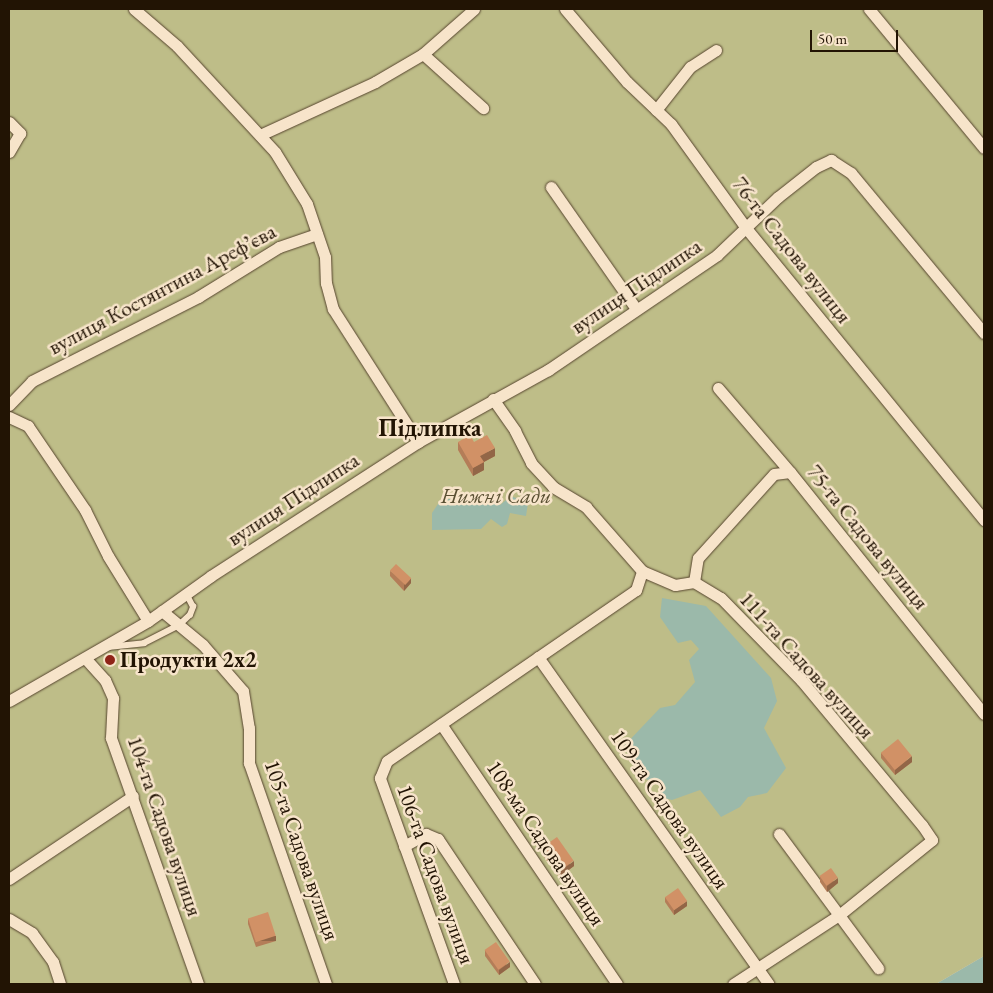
<!DOCTYPE html>
<meta charset="utf-8">
<style>
body{margin:0}
#map{position:relative;width:993px;height:993px;overflow:hidden;background:#f3d6ae;font-family:"EB Garamond",serif}
div>[style]{position:absolute}
[style*='--x']{left:calc(var(--x)*1px);top:calc(var(--y)*1px);width:calc(var(--w)*1px);rotate:calc(var(--a)*1deg)}
.green>*{inset:0;background:#bebd88}
.water>*{inset:0;background:#9bb9aa}
.roads{filter:drop-shadow(0 0 1px #56442e) drop-shadow(0 0 1px #56442e)}
.lane>*{height:5.5px;margin:-2.75px;padding:0 2.75px;transform-origin:2.75px;border-radius:2.75px;background:#f7e4ca}
.street>*{height:11px;margin:-5.5px;padding:0 5.5px;transform-origin:5.5px;border-radius:5.5px;background:#f7e4ca}
.wall>*{inset:0;background:#b47d58}
.shaded-wall>*{inset:0;background:#926647;transform-origin:0 0}
.building>*{inset:0;background:#d19166;transform-origin:0 0}
.dots>*{width:14px;height:14px;translate:-50% -50%;box-sizing:border-box;border:2px solid #f7e4ca;border-radius:50%}
span{translate:-50% -50%;white-space:nowrap;text-align:center;line-height:1.15;-webkit-text-stroke:5px #f7e4ca;paint-order:stroke}
.street-label{font-size:22px;color:#221404}
.park-label{font-size:22px;color:#594f32;font-style:italic}
.poi-label{font-size:22px;color:#221404;font-weight:700}
.left{translate:0 -50%;text-align:left}
.neighbourhood-label{font-size:24px;color:#221404;font-weight:700}
.frame{position:absolute;inset:0;border:10px solid #221404;pointer-events:none}
.scale{position:absolute;left:810px;top:30px;width:88px;height:22px;box-sizing:border-box;border:2px solid #221404;border-top:0;padding-left:6px;font-size:15px;line-height:18px;white-space:nowrap;color:#221404;-webkit-text-stroke:4px #f7e4ca;paint-order:stroke}
</style>
<div id="map">
<div class="green">
<i style="clip-path:polygon(9px 9px,984px 9px,984px 956px,936px 984px,9px 984px)"></i>
</div>
<div class="water">
<i style="clip-path:polygon(461px 496px,465px 502px,481px 499px,500px 505px,511px 496px,528px 503px,526px 516px,510px 513px,507px 524px,502px 527px,491px 519px,481px 529px,432px 530px,432px 513px,440px 501px)"></i>
<i style="clip-path:polygon(662px 598px,706px 606px,771px 678px,777px 701px,764px 728px,786px 768px,767px 793px,748px 797px,740px 807px,721px 817px,700px 790px,672px 800px,660px 797px,660px 783px,645px 779px,635px 760px,622px 748px,660px 708px,675px 705px,695px 682px,689px 660px,699px 649px,691px 640px,678px 643px,660px 617px)"></i>
<i style="clip-path:polygon(984px 956px,984px 984px,936px 984px)"></i>
</div>
<div class="roads">
<div class="lane">
<i style="--x:108;--y:647;--w:36;--a:-6"></i>
<i style="--x:144;--y:643;--w:38;--a:-27"></i>
<i style="--x:178;--y:626;--w:16;--a:-43"></i>
<i style="--x:190;--y:615;--w:9;--a:-69"></i>
<i style="--x:193;--y:607;--w:15;--a:-118"></i>
</div>
<div class="street">
<i style="--x:134;--y:9;--w:57;--a:40.7"></i>
<i style="--x:177;--y:46;--w:144;--a:47.2"></i>
<i style="--x:275;--y:152;--w:61;--a:58.4"></i>
<i style="--x:307;--y:204;--w:56;--a:71.2"></i>
<i style="--x:325;--y:257;--w:26;--a:88"></i>
<i style="--x:326;--y:283;--w:27;--a:75"></i>
<i style="--x:333;--y:309;--w:158;--a:57.4"></i>
<i style="--x:565;--y:9;--w:96;--a:49.7"></i>
<i style="--x:627;--y:82;--w:61;--a:43.7"></i>
<i style="--x:671;--y:124;--w:128;--a:54.2"></i>
<i style="--x:746;--y:228;--w:377;--a:50.8"></i>
<i style="--x:869;--y:9;--w:180;--a:50.4"></i>
<i style="--x:423;--y:54;--w:81;--a:42"></i>
<i style="--x:656;--y:110;--w:55;--a:-51.7"></i>
<i style="--x:690;--y:67;--w:31;--a:-33"></i>
<i style="--x:9;--y:122;--w:16;--a:45"></i>
<i style="--x:20;--y:133;--w:22;--a:120"></i>
<i style="--x:260;--y:135;--w:127;--a:-24.7"></i>
<i style="--x:375;--y:82;--w:56;--a:-30.3"></i>
<i style="--x:423;--y:54;--w:68;--a:-41.4"></i>
<i style="--x:551;--y:187;--w:149;--a:55.1"></i>
<i style="--x:718;--y:388;--w:111;--a:49.4"></i>
<i style="--x:790;--y:472;--w:310;--a:51.3"></i>
<i style="--x:493;--y:399;--w:39;--a:55"></i>
<i style="--x:515;--y:431;--w:36;--a:63"></i>
<i style="--x:531;--y:463;--w:33;--a:47"></i>
<i style="--x:553;--y:487;--w:39;--a:31"></i>
<i style="--x:586;--y:507;--w:85;--a:48.8"></i>
<i style="--x:642;--y:571;--w:36;--a:23"></i>
<i style="--x:675;--y:585;--w:19;--a:-9"></i>
<i style="--x:694;--y:582;--w:31;--a:31"></i>
<i style="--x:721;--y:598;--w:115;--a:45.7"></i>
<i style="--x:801;--y:680;--w:189;--a:50.2"></i>
<i style="--x:922;--y:825;--w:18;--a:56"></i>
<i style="--x:932;--y:840;--w:119;--a:141.1"></i>
<i style="--x:839;--y:915;--w:126;--a:146.9"></i>
<i style="--x:9;--y:405;--w:33;--a:-46"></i>
<i style="--x:32;--y:381;--w:186;--a:-26.8"></i>
<i style="--x:198;--y:297;--w:95;--a:-31.7"></i>
<i style="--x:279;--y:247;--w:40;--a:-18.9"></i>
<i style="--x:9;--y:417;--w:21;--a:25"></i>
<i style="--x:28;--y:426;--w:102;--a:55.8"></i>
<i style="--x:85;--y:510;--w:51;--a:63.4"></i>
<i style="--x:108;--y:556;--w:76;--a:58.4"></i>
<i style="--x:694;--y:582;--w:24;--a:-81"></i>
<i style="--x:698;--y:558;--w:113;--a:-47.9"></i>
<i style="--x:774;--y:474;--w:16;--a:-7"></i>
<i style="--x:162;--y:611;--w:53;--a:39.7"></i>
<i style="--x:203;--y:645;--w:61;--a:49"></i>
<i style="--x:243;--y:691;--w:37;--a:81"></i>
<i style="--x:249;--y:728;--w:35;--a:90"></i>
<i style="--x:249;--y:763;--w:234;--a:70.8"></i>
<i style="--x:538;--y:657;--w:400;--a:54.8"></i>
<i style="--x:85;--y:658;--w:30;--a:48"></i>
<i style="--x:105;--y:680;--w:20;--a:66"></i>
<i style="--x:113;--y:698;--w:40;--a:92.9"></i>
<i style="--x:111;--y:738;--w:261;--a:70.5"></i>
<i style="--x:9;--y:701;--w:160;--a:-29.9"></i>
<i style="--x:148;--y:621;--w:77;--a:-35.5"></i>
<i style="--x:211;--y:576;--w:247;--a:-32.9"></i>
<i style="--x:418;--y:442;--w:149;--a:-29"></i>
<i style="--x:548;--y:370;--w:204;--a:-34.2"></i>
<i style="--x:717;--y:255;--w:84;--a:-43.6"></i>
<i style="--x:778;--y:197;--w:48;--a:-38.3"></i>
<i style="--x:816;--y:167;--w:17;--a:-25"></i>
<i style="--x:831;--y:160;--w:24;--a:33"></i>
<i style="--x:851;--y:173;--w:208;--a:50.3"></i>
<i style="--x:441;--y:724;--w:314;--a:55.9"></i>
<i style="--x:779;--y:834;--w:167;--a:53.5"></i>
<i style="--x:404;--y:846;--w:25;--a:-29"></i>
<i style="--x:426;--y:834;--w:13;--a:23"></i>
<i style="--x:438;--y:839;--w:174;--a:56.2"></i>
<i style="--x:9;--y:879;--w:149;--a:-33.8"></i>
<i style="--x:9;--y:919;--w:27;--a:31"></i>
<i style="--x:32;--y:933;--w:36;--a:54"></i>
<i style="--x:53;--y:962;--w:23;--a:72"></i>
<i style="--x:454;--y:984;--w:219;--a:-109.8"></i>
<i style="--x:380;--y:778;--w:18;--a:-68"></i>
<i style="--x:387;--y:761;--w:302;--a:-34.5"></i>
<i style="--x:636;--y:590;--w:20;--a:-72"></i>
</div>
</div>
<div class="wall">
<i style="clip-path:polygon(458px 442px,474px 442px,495px 456px,484px 462px,484px 470px,473px 476px,458px 450px)"></i>
<i style="clip-path:polygon(390px 571px,411px 583px,404px 591px,390px 576px)"></i>
<i style="clip-path:polygon(881px 753px,912px 762px,895px 775px,881px 758px)"></i>
<i style="clip-path:polygon(542px 849px,574px 866px,559px 877px,542px 854px)"></i>
<i style="clip-path:polygon(820px 876px,838px 883px,827px 892px,820px 882px)"></i>
<i style="clip-path:polygon(665px 897px,687px 906px,674px 915px,665px 902px)"></i>
<i style="clip-path:polygon(248px 919px,276px 941px,256px 947px,248px 924px)"></i>
<i style="clip-path:polygon(485px 950px,510px 967px,499px 975px,485px 956px)"></i>
</div>
<div class="shaded-wall">
<i style="clip-path:polygon(495px 448px,495px 456px,480px 464px,480px 456px)"></i>
<i style="clip-path:polygon(484px 462px,484px 470px,473px 476px,473px 468px)"></i>
<i style="clip-path:polygon(411px 578px,411px 583px,404px 591px,404px 585px)"></i>
<i style="clip-path:polygon(912px 756px,912px 762px,895px 775px,895px 770px)"></i>
<i style="clip-path:polygon(574px 861px,574px 866px,559px 877px,559px 872px)"></i>
<i style="clip-path:polygon(838px 878px,838px 883px,827px 892px,827px 886px)"></i>
<i style="clip-path:polygon(687px 901px,687px 906px,674px 915px,674px 910px)"></i>
<i style="left:276px;top:936px;width:5px;height:21px;rotate:90deg"></i>
<i style="clip-path:polygon(510px 962px,510px 967px,499px 975px,499px 970px)"></i>
</div>
<div class="building">
<i style="clip-path:polygon(470px 435px,474px 442px,487px 435px,495px 448px,480px 456px,484px 462px,473px 468px,458px 442px)"></i>
<i style="left:396px;top:564px;width:21px;height:9px;rotate:43deg"></i>
<i style="left:898px;top:739px;width:22px;height:22px;rotate:51deg"></i>
<i style="left:557px;top:837px;width:29px;height:19px;rotate:55deg"></i>
<i style="left:831px;top:868px;width:12px;height:14px;rotate:55deg"></i>
<i style="left:678px;top:888px;width:16px;height:16px;rotate:55deg"></i>
<i style="left:268px;top:912px;width:25px;height:21px;rotate:72deg"></i>
<i style="left:496px;top:942px;width:24px;height:14px;rotate:55deg"></i>
</div>
<div class="dots">
<i style="left:110px;top:660px;background:#8f2418"></i>
</div>
<div class="street-label">
<span style="left:792px;top:250px;rotate:52deg">76-та Садова вулиця</span>
<span style="left:636px;top:286px;rotate:-34deg">вулиця Підлипка</span>
<span style="left:162px;top:289px;rotate:-28deg">вулиця Костянтина Арефʼєва</span>
<span style="left:293px;top:499px;rotate:-33deg">вулиця Підлипка</span>
<span style="left:868px;top:537px;rotate:51deg">75-та Садова вулиця</span>
<span style="left:807px;top:665px;rotate:48deg">111-та Садова вулиця</span>
<span style="left:670px;top:809px;rotate:55deg">109-та Садова вулиця</span>
<span style="left:165px;top:826px;rotate:71deg">104-та Садова вулиця</span>
<span style="left:546px;top:843px;rotate:56deg">108-ма Садова вулиця</span>
<span style="left:302px;top:850px;rotate:71deg">105-та Садова вулиця</span>
<span style="left:436px;top:874px;rotate:70deg">106-та Садова вулиця</span>
</div>
<div class="park-label">
<span style="left:496px;top:496px">Нижні Сади</span>
</div>
<div class="poi-label">
<span class="left" style="left:120px;top:660px">Продукти 2х2</span>
</div>
<div class="neighbourhood-label">
<span style="left:430px;top:428px">Підлипка</span>
</div>
<div class="frame"></div>
<div class="scale">50 m</div>
</div>
